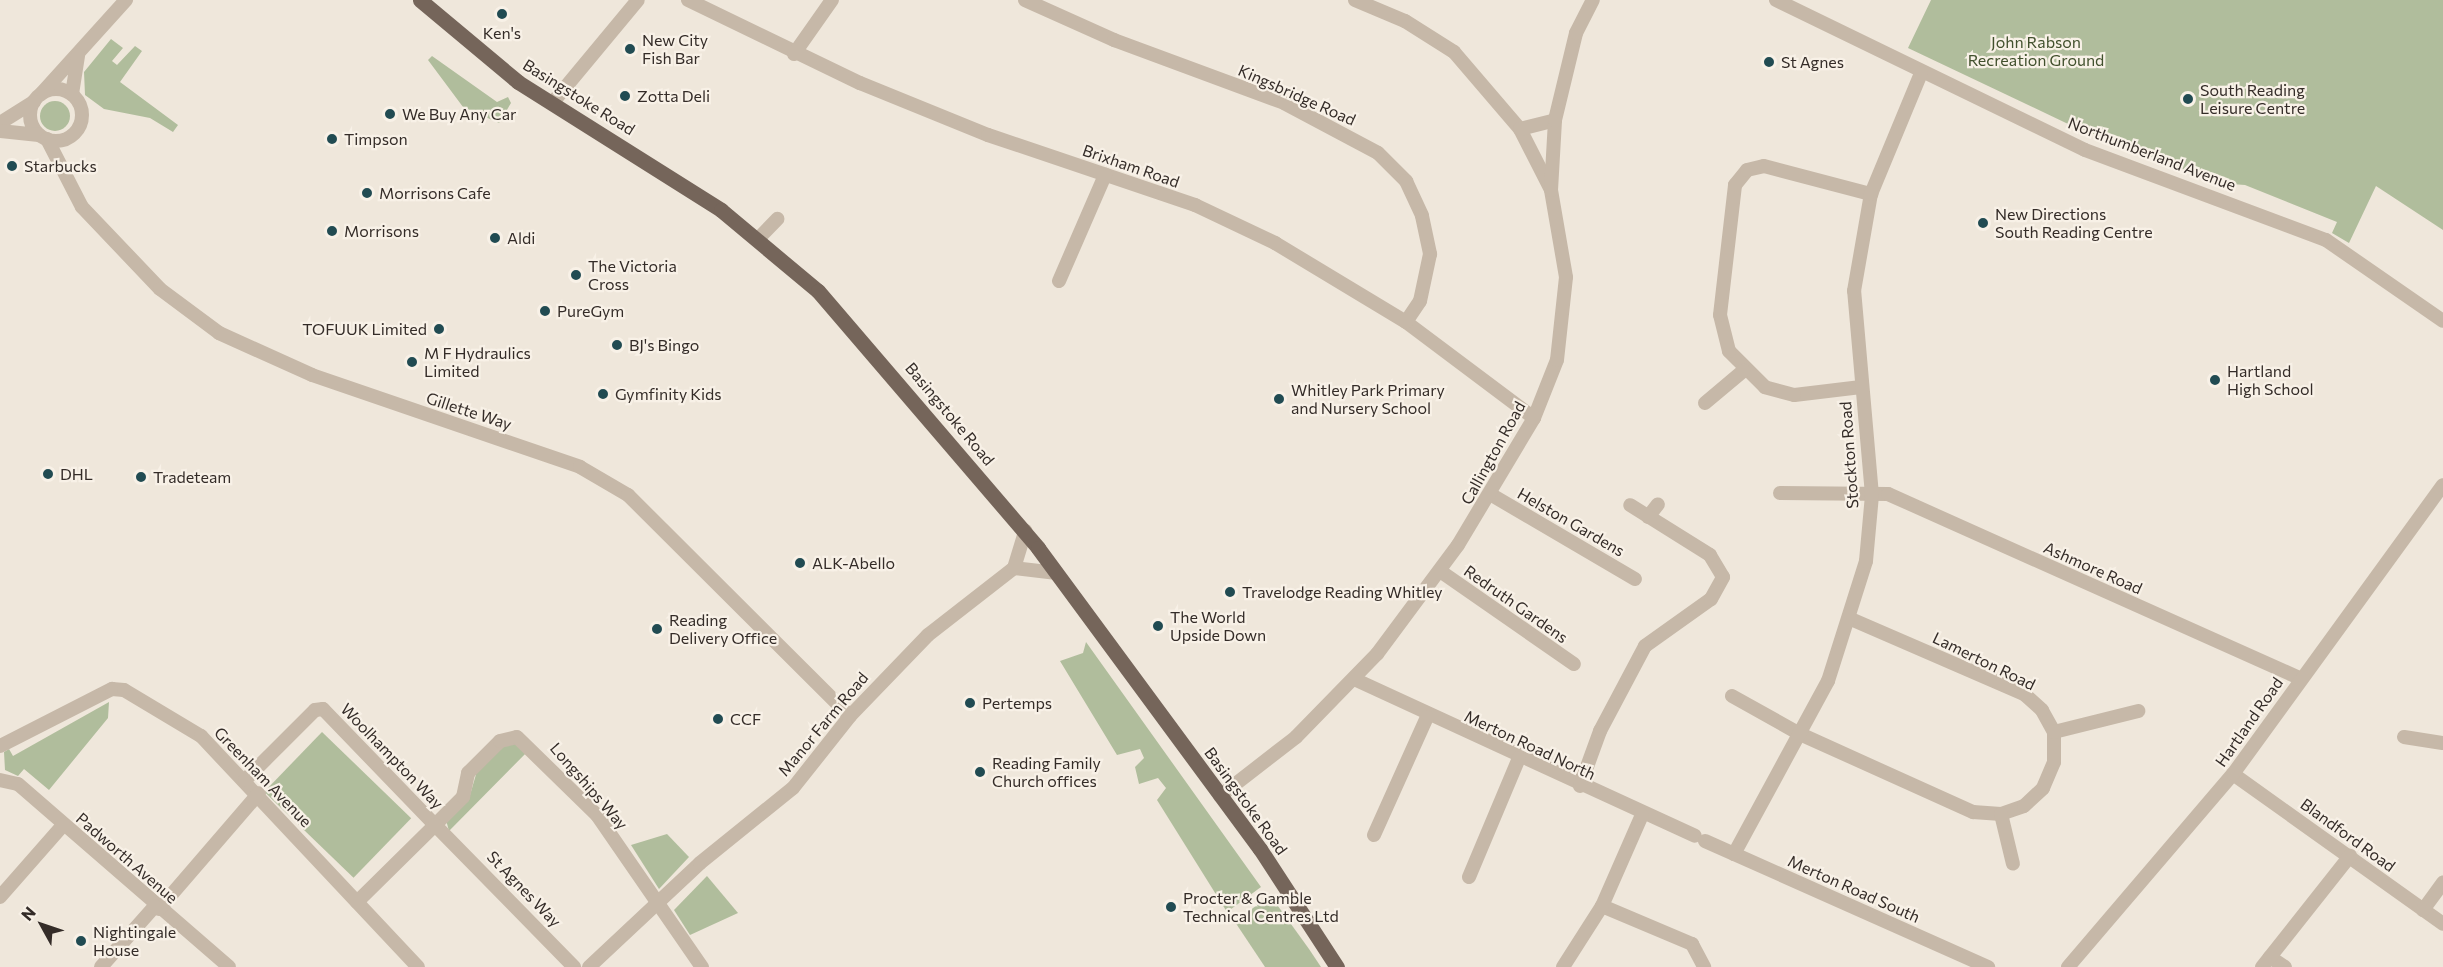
<!DOCTYPE html>
<style>
body{margin:0}
#map{position:relative;width:2443px;height:967px;overflow:hidden;background:#efe7db;font-family:Commissioner,sans-serif}
div>[style]{position:absolute}
[style*='--x']{left:calc(var(--x)*1px);top:calc(var(--y)*1px);width:calc(var(--w)*1px);rotate:calc(var(--a)*1deg)}
.green>*{inset:0;background:#b0bd9c;transform-origin:0 0}
.round{border-radius:50%}
.minor>*{height:14px;margin:-7px;padding:0 7px;transform-origin:7px;border-radius:7px;background:#c6b8a8}
.minor>.ring{margin:-7px;padding:0;box-sizing:content-box;background:none;border:14px solid #c6b8a8;border-radius:50%}
.major>*{height:15px;margin:-7.5px;padding:0 7.5px;transform-origin:7.5px;border-radius:7.5px;background:#75655a}
.dots>*{width:16px;height:16px;translate:-50% -50%;box-sizing:border-box;border:3px solid #f8f1e7;border-radius:50%}
span{translate:-50% -50%;white-space:nowrap;text-align:center;line-height:1.15;-webkit-text-stroke:4.5px #f8f1e7;paint-order:stroke}
.poi-label{font-size:16px;color:#342c28}
.left{translate:0 -50%;text-align:left}
.right{translate:-100% -50%;text-align:right}
.park-label{font-size:16px;color:#41502d}
.street-label{font-size:16px;color:#342c28}
.north{position:absolute;left:12px;top:895px;width:60px;height:60px;-webkit-text-stroke:4px #f8f1e7;paint-order:stroke;rotate:310deg;font-size:16px;font-weight:700;line-height:24px;text-align:center;color:#342c28}
.north::after{content:'';display:block;margin:auto;width:21px;height:27px;background:#342c28;clip-path:polygon(50% 0,100% 100%,50% 72%,0 100%)}
</style>
<div id="map">
<div class="green">
<i style="clip-path:polygon(1931px 0,2443px 0,2443px 230px,2376px 186px,2349px 243px,2332px 233px,2337px 222px,2245px 185px,2218px 183px,2066px 123px,1908px 48px)"></i>
<i style="clip-path:polygon(111px 39px,123px 48px,112px 61px,117px 65px,135px 46px,142px 51px,120px 82px,178px 125px,173px 132px,150px 118px,104px 109px,85px 95px,84px 72px)"></i>
<i style="clip-path:polygon(432px 56px,497px 102px,508px 97px,511px 103px,499px 123px,463px 107px,428px 60px)"></i>
<i class="round" style="left:40px;top:101px;width:30px;height:30px"></i>
<i style="clip-path:polygon(1086px 642px,1261px 887px,1227px 912px,1157px 800px,1166px 788px,1158px 778px,1139px 784px,1135px 767px,1144px 758px,1140px 749px,1117px 755px,1060px 661px,1083px 653px)"></i>
<i style="clip-path:polygon(109px 702px,108px 718px,49px 790px,24px 769px,18px 776px,5px 770px,4px 752px,9px 749px,13px 756px)"></i>
<i style="left:322px;top:732px;width:124px;height:83px;rotate:44deg"></i>
<i style="clip-path:polygon(521px 741px,530px 749px,449px 831px,446px 820px,470px 795px,477px 771px,507px 742px)"></i>
<i style="clip-path:polygon(667px 834px,689px 857px,659px 889px,631px 845px)"></i>
<i style="clip-path:polygon(707px 876px,738px 913px,690px 935px,674px 910px)"></i>
<i style="clip-path:polygon(1270px 895px,1309px 949px,1321px 967px,1265px 967px,1235px 922px)"></i>
</div>
<div class="minor">
<i style="--x:688;--y:0;--w:191;--a:25.8"></i>
<i style="--x:860;--y:83;--w:138;--a:22.1"></i>
<i style="--x:988;--y:135;--w:219;--a:18.7"></i>
<i style="--x:1195;--y:205;--w:89;--a:25.4"></i>
<i style="--x:1275;--y:243;--w:153;--a:31.1"></i>
<i style="--x:1406;--y:322;--w:160;--a:36.9"></i>
<i style="--x:1025;--y:0;--w:98;--a:24.2"></i>
<i style="--x:1114;--y:40;--w:181;--a:20.3"></i>
<i style="--x:1284;--y:103;--w:106;--a:28"></i>
<i style="--x:1378;--y:153;--w:40;--a:45"></i>
<i style="--x:1406;--y:181;--w:38;--a:65"></i>
<i style="--x:1422;--y:216;--w:39;--a:78"></i>
<i style="--x:1430;--y:254;--w:48;--a:102"></i>
<i style="--x:1420;--y:301;--w:25;--a:124"></i>
<i style="--x:1355;--y:0;--w:54;--a:22.8"></i>
<i style="--x:1405;--y:21;--w:58;--a:32.3"></i>
<i style="--x:1454;--y:52;--w:101;--a:49.4"></i>
<i style="--x:1520;--y:129;--w:66;--a:63"></i>
<i style="--x:1776;--y:0;--w:343;--a:25.9"></i>
<i style="--x:2085;--y:150;--w:257;--a:20.5"></i>
<i style="--x:2326;--y:240;--w:142;--a:34.7"></i>
<i style="--x:794;--y:54;--w:66;--a:-54.9"></i>
<i class="ring" style="left:30px;top:89px;width:38px;height:38px"></i>
<i style="--x:41;--y:94;--w:127;--a:-47.9"></i>
<i style="--x:72;--y:94;--w:39;--a:-81"></i>
<i style="--x:554;--y:101;--w:131;--a:-50.3"></i>
<i style="--x:0;--y:123;--w:40;--a:-32"></i>
<i style="--x:1520;--y:129;--w:36;--a:-14"></i>
<i style="--x:0;--y:131;--w:39;--a:6"></i>
<i style="--x:47;--y:139;--w:76;--a:62.8"></i>
<i style="--x:82;--y:207;--w:113;--a:46.4"></i>
<i style="--x:160;--y:289;--w:74;--a:36.7"></i>
<i style="--x:219;--y:333;--w:102;--a:24.3"></i>
<i style="--x:312;--y:375;--w:283;--a:18.9"></i>
<i style="--x:580;--y:467;--w:56;--a:30.3"></i>
<i style="--x:628;--y:495;--w:313;--a:44.9"></i>
<i style="--x:758;--y:239;--w:28;--a:-46"></i>
<i style="--x:1059;--y:281;--w:116;--a:-66.5"></i>
<i style="--x:1861;--y:387;--w:67;--a:173.2"></i>
<i style="--x:1794;--y:395;--w:30;--a:-165"></i>
<i style="--x:1765;--y:387;--w:51;--a:-135"></i>
<i style="--x:1729;--y:351;--w:37;--a:-104"></i>
<i style="--x:1720;--y:315;--w:131;--a:-83.4"></i>
<i style="--x:1735;--y:185;--w:19;--a:-51"></i>
<i style="--x:1747;--y:170;--w:17;--a:-13"></i>
<i style="--x:1764;--y:166;--w:111;--a:14.7"></i>
<i style="--x:1705;--y:403;--w:50;--a:-40.1"></i>
<i style="--x:1780;--y:493;--w:108;--a:0.5"></i>
<i style="--x:1888;--y:494;--w:451;--a:24.1"></i>
<i style="--x:1490;--y:494;--w:168;--a:30.4"></i>
<i style="--x:1648;--y:517;--w:16;--a:-52"></i>
<i style="--x:1014;--y:568;--w:43;--a:6.6"></i>
<i style="--x:1440;--y:571;--w:163;--a:34.8"></i>
<i style="--x:1354;--y:679;--w:375;--a:24.7"></i>
<i style="--x:1732;--y:696;--w:78;--a:29.2"></i>
<i style="--x:1800;--y:734;--w:190;--a:24.3"></i>
<i style="--x:1973;--y:812;--w:28;--a:4"></i>
<i style="--x:2001;--y:814;--w:24;--a:-19"></i>
<i style="--x:2024;--y:806;--w:26;--a:-43"></i>
<i style="--x:2043;--y:788;--w:28;--a:-67"></i>
<i style="--x:2054;--y:762;--w:30;--a:-90"></i>
<i style="--x:2054;--y:732;--w:25;--a:-119"></i>
<i style="--x:2042;--y:710;--w:24;--a:-138"></i>
<i style="--x:2024;--y:694;--w:189;--a:-156.6"></i>
<i style="--x:2054;--y:732;--w:87;--a:-14"></i>
<i style="--x:2404;--y:737;--w:39;--a:9"></i>
<i style="--x:0;--y:746;--w:126;--a:-27"></i>
<i style="--x:112;--y:689;--w:12;--a:5"></i>
<i style="--x:124;--y:690;--w:90;--a:30.9"></i>
<i style="--x:201;--y:736;--w:317;--a:46.8"></i>
<i style="--x:2233;--y:774;--w:258;--a:35.5"></i>
<i style="--x:0;--y:780;--w:18;--a:13"></i>
<i style="--x:18;--y:784;--w:279;--a:40.9"></i>
<i style="--x:245;--y:780;--w:99;--a:-45"></i>
<i style="--x:315;--y:710;--w:8;--a:-7"></i>
<i style="--x:323;--y:709;--w:161;--a:46"></i>
<i style="--x:435;--y:825;--w:40;--a:-45"></i>
<i style="--x:463;--y:797;--w:25;--a:-78"></i>
<i style="--x:468;--y:773;--w:45;--a:-45"></i>
<i style="--x:500;--y:741;--w:17;--a:-13"></i>
<i style="--x:517;--y:737;--w:112;--a:44.3"></i>
<i style="--x:597;--y:815;--w:185;--a:55.4"></i>
<i style="--x:1580;--y:786;--w:59;--a:-70"></i>
<i style="--x:1600;--y:731;--w:96;--a:-62.1"></i>
<i style="--x:1645;--y:646;--w:81;--a:-35.5"></i>
<i style="--x:1711;--y:599;--w:25;--a:-61"></i>
<i style="--x:1723;--y:577;--w:26;--a:-121"></i>
<i style="--x:1710;--y:555;--w:94;--a:-148"></i>
<i style="--x:1220;--y:796;--w:96;--a:-37.8"></i>
<i style="--x:1296;--y:737;--w:116;--a:-45.7"></i>
<i style="--x:1377;--y:654;--w:136;--a:-53.4"></i>
<i style="--x:1458;--y:545;--w:148;--a:-59.1"></i>
<i style="--x:1534;--y:418;--w:62;--a:-68.4"></i>
<i style="--x:1557;--y:360;--w:83;--a:-83.8"></i>
<i style="--x:1566;--y:277;--w:88;--a:-99.8"></i>
<i style="--x:1551;--y:190;--w:70;--a:-86.7"></i>
<i style="--x:1555;--y:120;--w:89;--a:-76.4"></i>
<i style="--x:1576;--y:33;--w:37;--a:-63"></i>
<i style="--x:2001;--y:814;--w:51;--a:76.5"></i>
<i style="--x:1374;--y:835;--w:129;--a:-65.8"></i>
<i style="--x:1705;--y:841;--w:310;--a:24"></i>
<i style="--x:1734;--y:854;--w:197;--a:-61.5"></i>
<i style="--x:1828;--y:681;--w:126;--a:-72.4"></i>
<i style="--x:1866;--y:561;--w:66;--a:-84.8"></i>
<i style="--x:1872;--y:495;--w:205;--a:-95"></i>
<i style="--x:1854;--y:291;--w:98;--a:-80.1"></i>
<i style="--x:1871;--y:194;--w:131;--a:-67.5"></i>
<i style="--x:1469;--y:877;--w:129;--a:-67.2"></i>
<i style="--x:0;--y:897;--w:96;--a:-48.8"></i>
<i style="--x:357;--y:902;--w:110;--a:-44.6"></i>
<i style="--x:435;--y:825;--w:199;--a:45.6"></i>
<i style="--x:1602;--y:906;--w:98;--a:22.9"></i>
<i style="--x:1692;--y:944;--w:26;--a:62"></i>
<i style="--x:159;--y:909;--w:153;--a:-49.2"></i>
<i style="--x:2423;--y:910;--w:34;--a:-54"></i>
<i style="--x:2270;--y:957;--w:18;--a:34"></i>
<i style="--x:101;--y:967;--w:81;--a:-48.5"></i>
<i style="--x:589;--y:967;--w:152;--a:-43.1"></i>
<i style="--x:700;--y:863;--w:119;--a:-38.9"></i>
<i style="--x:793;--y:788;--w:92;--a:-51.6"></i>
<i style="--x:850;--y:716;--w:112;--a:-46.1"></i>
<i style="--x:928;--y:635;--w:109;--a:-37.9"></i>
<i style="--x:1014;--y:568;--w:39;--a:-73"></i>
<i style="--x:1563;--y:967;--w:72;--a:-57.4"></i>
<i style="--x:1602;--y:906;--w:99;--a:-66.3"></i>
<i style="--x:2068;--y:967;--w:254;--a:-49.5"></i>
<i style="--x:2233;--y:774;--w:357;--a:-54"></i>
<i style="--x:2262;--y:967;--w:142;--a:-51.6"></i>
</div>
<div class="major">
<i style="--x:420;--y:0;--w:128;--a:39.9"></i>
<i style="--x:518;--y:82;--w:240;--a:32.2"></i>
<i style="--x:721;--y:210;--w:126;--a:39.9"></i>
<i style="--x:818;--y:291;--w:338;--a:49.4"></i>
<i style="--x:1038;--y:548;--w:374;--a:53.6"></i>
<i style="--x:1260;--y:849;--w:141;--a:56.9"></i>
</div>
<div class="dots">
<i style="left:502px;top:14px;background:#214b52"></i>
<i style="left:630px;top:49px;background:#214b52"></i>
<i style="left:1769px;top:62px;background:#214b52"></i>
<i style="left:625px;top:96px;background:#214b52"></i>
<i style="left:2188px;top:99px;background:#214b52"></i>
<i style="left:390px;top:114px;background:#214b52"></i>
<i style="left:332px;top:139px;background:#214b52"></i>
<i style="left:12px;top:166px;background:#214b52"></i>
<i style="left:367px;top:193px;background:#214b52"></i>
<i style="left:1983px;top:223px;background:#214b52"></i>
<i style="left:332px;top:231px;background:#214b52"></i>
<i style="left:495px;top:238px;background:#214b52"></i>
<i style="left:576px;top:275px;background:#214b52"></i>
<i style="left:545px;top:311px;background:#214b52"></i>
<i style="left:439px;top:329px;background:#214b52"></i>
<i style="left:617px;top:345px;background:#214b52"></i>
<i style="left:412px;top:362px;background:#214b52"></i>
<i style="left:2215px;top:380px;background:#214b52"></i>
<i style="left:603px;top:394px;background:#214b52"></i>
<i style="left:1279px;top:399px;background:#214b52"></i>
<i style="left:48px;top:474px;background:#214b52"></i>
<i style="left:141px;top:477px;background:#214b52"></i>
<i style="left:800px;top:563px;background:#214b52"></i>
<i style="left:1230px;top:592px;background:#214b52"></i>
<i style="left:1158px;top:626px;background:#214b52"></i>
<i style="left:657px;top:629px;background:#214b52"></i>
<i style="left:970px;top:703px;background:#214b52"></i>
<i style="left:718px;top:719px;background:#214b52"></i>
<i style="left:980px;top:772px;background:#214b52"></i>
<i style="left:1171px;top:907px;background:#214b52"></i>
<i style="left:81px;top:941px;background:#214b52"></i>
</div>
<div class="poi-label">
<span style="left:502px;top:33px">Ken's</span>
<span class="left" style="left:642px;top:49px">New City<br>Fish Bar</span>
<span class="left" style="left:1781px;top:62px">St Agnes</span>
<span class="left" style="left:2200px;top:99px">South Reading<br>Leisure Centre</span>
<span class="left" style="left:637px;top:96px">Zotta Deli</span>
<span class="left" style="left:402px;top:114px">We Buy Any Car</span>
<span class="left" style="left:344px;top:139px">Timpson</span>
<span class="left" style="left:24px;top:166px">Starbucks</span>
<span class="left" style="left:379px;top:193px">Morrisons Cafe</span>
<span class="left" style="left:1995px;top:223px">New Directions<br>South Reading Centre</span>
<span class="left" style="left:344px;top:231px">Morrisons</span>
<span class="left" style="left:507px;top:238px">Aldi</span>
<span class="left" style="left:588px;top:275px">The Victoria<br>Cross</span>
<span class="left" style="left:557px;top:311px">PureGym</span>
<span class="right" style="left:427px;top:329px">TOFUUK Limited</span>
<span class="left" style="left:629px;top:345px">BJ's Bingo</span>
<span class="left" style="left:424px;top:362px">M F Hydraulics<br>Limited</span>
<span class="left" style="left:2227px;top:380px">Hartland<br>High School</span>
<span class="left" style="left:1291px;top:399px">Whitley Park Primary<br>and Nursery School</span>
<span class="left" style="left:615px;top:394px">Gymfinity Kids</span>
<span class="left" style="left:60px;top:474px">DHL</span>
<span class="left" style="left:153px;top:477px">Tradeteam</span>
<span class="left" style="left:812px;top:563px">ALK-Abello</span>
<span class="left" style="left:1242px;top:592px">Travelodge Reading Whitley</span>
<span class="left" style="left:1170px;top:626px">The World<br>Upside Down</span>
<span class="left" style="left:669px;top:629px">Reading<br>Delivery Office</span>
<span class="left" style="left:982px;top:703px">Pertemps</span>
<span class="left" style="left:730px;top:719px">CCF</span>
<span class="left" style="left:992px;top:772px">Reading Family<br>Church offices</span>
<span class="left" style="left:1183px;top:907px">Procter &amp; Gamble<br>Technical Centres Ltd</span>
<span class="left" style="left:93px;top:941px">Nightingale<br>House</span>
</div>
<div class="park-label">
<span style="left:2036px;top:51px">John Rabson<br>Recreation Ground</span>
</div>
<div class="street-label">
<span style="left:1297px;top:95px;rotate:24deg">Kingsbridge Road</span>
<span style="left:579px;top:97px;rotate:32deg">Basingstoke Road</span>
<span style="left:2152px;top:154px;rotate:21deg">Northumberland Avenue</span>
<span style="left:1131px;top:166px;rotate:19deg">Brixham Road</span>
<span style="left:469px;top:411px;rotate:18deg">Gillette Way</span>
<span style="left:950px;top:414px;rotate:50deg">Basingstoke Road</span>
<span style="left:1493px;top:453px;rotate:-61deg">Callington Road</span>
<span style="left:1849px;top:455px;rotate:-94deg">Stockton Road</span>
<span style="left:1571px;top:522px;rotate:30deg">Helston Gardens</span>
<span style="left:2093px;top:568px;rotate:24deg">Ashmore Road</span>
<span style="left:1516px;top:604px;rotate:35deg">Redruth Gardens</span>
<span style="left:1984px;top:661px;rotate:26deg">Lamerton Road</span>
<span style="left:2249px;top:722px;rotate:-55deg">Hartland Road</span>
<span style="left:823px;top:724px;rotate:-50deg">Manor Farm Road</span>
<span style="left:1530px;top:745px;rotate:25deg">Merton Road North</span>
<span style="left:392px;top:756px;rotate:46deg">Woolhampton Way</span>
<span style="left:263px;top:777px;rotate:46deg">Greenham Avenue</span>
<span style="left:589px;top:786px;rotate:49deg">Longships Way</span>
<span style="left:1246px;top:801px;rotate:54deg">Basingstoke Road</span>
<span style="left:2348px;top:835px;rotate:36deg">Blandford Road</span>
<span style="left:127px;top:858px;rotate:41deg">Padworth Avenue</span>
<span style="left:524px;top:889px;rotate:46deg">St Agnes Way</span>
<span style="left:1854px;top:889px;rotate:24deg">Merton Road South</span>
</div>
<div class="north">N</div>
</div>
